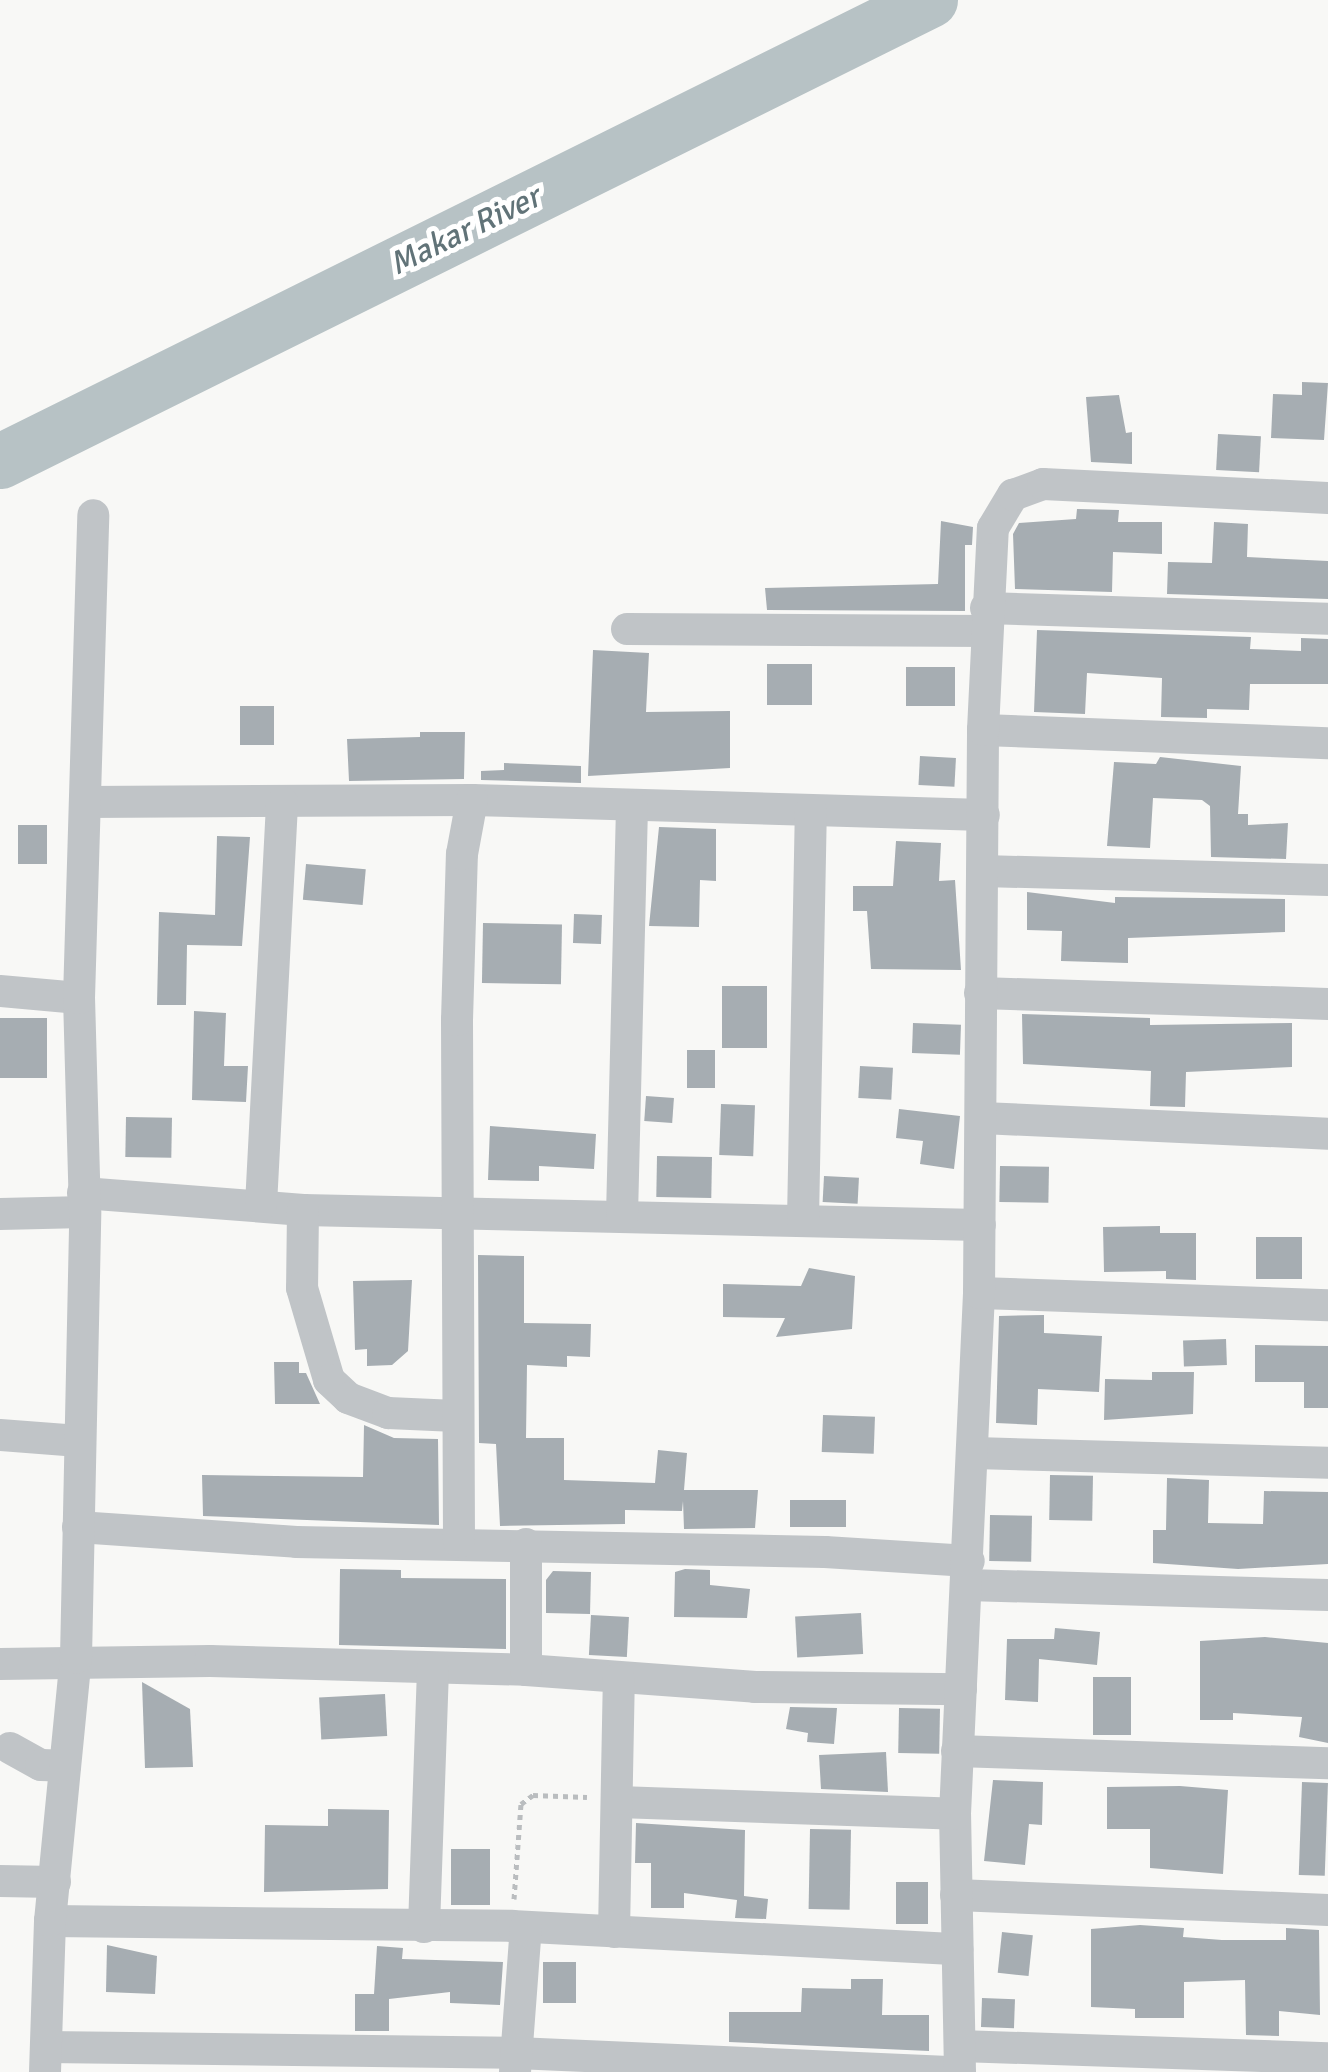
<!DOCTYPE html>
<style>
body{margin:0}
#map{position:relative;width:1328px;height:2072px;overflow:hidden;background:#f8f8f6;font-family:Signika,sans-serif}
div>[style]{position:absolute}
[style*='--x']{left:calc(var(--x)*1px);top:calc(var(--y)*1px);width:calc(var(--w)*1px);rotate:calc(var(--a)*1deg)}
.river>*{height:55px;margin:-27.5px;padding:0 27.5px;transform-origin:27.5px;border-radius:27.5px;background:#b7c2c5}
.building>*{inset:0;background:#a6adb2;transform-origin:0 0}
.path>*{height:5px;margin-top:-2.5px;transform-origin:0;background:repeating-linear-gradient(90deg,#babdbf 0 5px,transparent 0 10px)}
.minor>*{height:32px;margin:-16px;padding:0 16px;transform-origin:16px;border-radius:16px;background:#c0c4c7}
span{translate:-50% -50%;white-space:nowrap;text-align:center;line-height:1.15;-webkit-text-stroke:10px #fff;paint-order:stroke}
.water-label{font-size:32px;color:#617378;font-style:italic}
</style>
<div id="map">
<div class="river">
<i style="--x:0;--y:461;--w:1038;--a:-26.37"></i>
</div>
<div class="building">
<i style="clip-path:polygon(1302px 382px,1328px 383px,1324px 440px,1271px 438px,1273px 394px,1302px 395px)"></i>
<i style="clip-path:polygon(1119px 395px,1126px 433px,1132px 432px,1132px 464px,1091px 462px,1086px 397px)"></i>
<i style="left:1218px;top:434px;width:43px;height:36px;rotate:3deg"></i>
<i style="clip-path:polygon(1077px 509px,1119px 510px,1118px 522px,1162px 522px,1162px 554px,1113px 552px,1112px 592px,1015px 589px,1013px 534px,1019px 523px,1076px 519px)"></i>
<i style="clip-path:polygon(941px 521px,973px 527px,972px 545px,965px 545px,965px 611px,767px 610px,765px 588px,938px 584px)"></i>
<i style="clip-path:polygon(1214px 522px,1248px 524px,1247px 557px,1328px 561px,1328px 599px,1167px 594px,1168px 562px,1212px 563px)"></i>
<i style="clip-path:polygon(1037px 630px,1251px 637px,1250px 649px,1301px 651px,1301px 638px,1328px 639px,1328px 684px,1250px 684px,1249px 710px,1207px 709px,1207px 718px,1161px 717px,1162px 678px,1087px 673px,1085px 714px,1034px 712px)"></i>
<i style="clip-path:polygon(593px 650px,649px 653px,646px 712px,730px 711px,730px 768px,588px 776px)"></i>
<i style="left:767px;top:664px;width:45px;height:41px"></i>
<i style="left:906px;top:667px;width:49px;height:39px"></i>
<i style="left:240px;top:706px;width:34px;height:39px"></i>
<i style="clip-path:polygon(420px 732px,465px 732px,464px 779px,349px 781px,347px 739px,420px 737px)"></i>
<i style="left:920px;top:756px;width:36px;height:29px;rotate:3deg"></i>
<i style="clip-path:polygon(1160px 757px,1241px 766px,1238px 814px,1248px 814px,1248px 825px,1288px 823px,1286px 859px,1211px 857px,1210px 806px,1202px 800px,1153px 798px,1150px 848px,1107px 846px,1114px 762px,1156px 764px)"></i>
<i style="clip-path:polygon(504px 763px,581px 766px,581px 783px,481px 780px,481px 771px,504px 770px)"></i>
<i style="left:18px;top:825px;width:29px;height:39px"></i>
<i style="clip-path:polygon(659px 827px,716px 829px,716px 881px,700px 880px,699px 927px,649px 926px)"></i>
<i style="clip-path:polygon(217px 836px,250px 837px,242px 946px,187px 945px,186px 1005px,157px 1005px,159px 912px,215px 915px)"></i>
<i style="clip-path:polygon(896px 841px,941px 843px,939px 881px,955px 880px,961px 970px,871px 969px,867px 911px,853px 911px,853px 886px,893px 886px)"></i>
<i style="left:306px;top:864px;width:60px;height:36px;rotate:5deg"></i>
<i style="clip-path:polygon(1027px 892px,1115px 903px,1115px 897px,1285px 899px,1285px 932px,1128px 938px,1128px 963px,1061px 961px,1062px 931px,1027px 930px)"></i>
<i style="left:574px;top:914px;width:28px;height:29px;rotate:2deg"></i>
<i style="left:483px;top:923px;width:79px;height:60px;rotate:1deg"></i>
<i style="left:722px;top:986px;width:45px;height:62px"></i>
<i style="clip-path:polygon(194px 1011px,226px 1013px,224px 1066px,248px 1066px,246px 1102px,192px 1100px)"></i>
<i style="clip-path:polygon(1022px 1014px,1150px 1018px,1150px 1025px,1292px 1023px,1292px 1067px,1186px 1072px,1185px 1107px,1150px 1106px,1151px 1071px,1023px 1064px)"></i>
<i style="left:0;top:1018px;width:47px;height:60px"></i>
<i style="left:913px;top:1023px;width:48px;height:30px;rotate:2deg"></i>
<i style="left:715px;top:1050px;width:38px;height:28px;rotate:90deg"></i>
<i style="left:860px;top:1066px;width:33px;height:32px;rotate:3deg"></i>
<i style="left:646px;top:1096px;width:28px;height:25px;rotate:4deg"></i>
<i style="left:721px;top:1104px;width:34px;height:51px;rotate:2deg"></i>
<i style="clip-path:polygon(899px 1109px,960px 1116px,954px 1169px,920px 1164px,923px 1141px,896px 1138px)"></i>
<i style="left:126px;top:1117px;width:46px;height:40px;rotate:1deg"></i>
<i style="clip-path:polygon(490px 1126px,596px 1134px,594px 1169px,539px 1166px,539px 1181px,488px 1180px)"></i>
<i style="left:657px;top:1156px;width:55px;height:41px;rotate:1deg"></i>
<i style="left:1000px;top:1166px;width:49px;height:36px;rotate:1deg"></i>
<i style="left:824px;top:1176px;width:35px;height:26px;rotate:3deg"></i>
<i style="clip-path:polygon(1160px 1226px,1160px 1233px,1196px 1233px,1196px 1280px,1166px 1279px,1166px 1271px,1104px 1272px,1103px 1227px)"></i>
<i style="left:1256px;top:1237px;width:46px;height:42px"></i>
<i style="clip-path:polygon(478px 1255px,524px 1256px,524px 1323px,591px 1324px,590px 1357px,567px 1356px,567px 1367px,527px 1365px,526px 1438px,564px 1438px,564px 1480px,655px 1483px,658px 1450px,687px 1453px,684px 1490px,758px 1490px,755px 1528px,684px 1529px,683px 1501px,682px 1511px,625px 1510px,625px 1524px,500px 1526px,496px 1444px,479px 1443px)"></i>
<i style="clip-path:polygon(809px 1268px,855px 1276px,852px 1329px,776px 1337px,785px 1318px,723px 1317px,723px 1284px,801px 1286px)"></i>
<i style="clip-path:polygon(412px 1280px,408px 1351px,392px 1365px,367px 1366px,367px 1349px,355px 1350px,353px 1281px)"></i>
<i style="clip-path:polygon(1044px 1315px,1044px 1333px,1102px 1336px,1099px 1392px,1038px 1389px,1037px 1425px,996px 1423px,999px 1316px)"></i>
<i style="left:1226px;top:1339px;width:26px;height:43px;rotate:88deg"></i>
<i style="clip-path:polygon(1255px 1345px,1328px 1346px,1328px 1408px,1304px 1408px,1304px 1382px,1255px 1382px)"></i>
<i style="clip-path:polygon(274px 1362px,299px 1362px,299px 1373px,306px 1373px,320px 1404px,275px 1404px)"></i>
<i style="clip-path:polygon(1152px 1372px,1194px 1372px,1193px 1414px,1104px 1420px,1105px 1379px,1152px 1380px)"></i>
<i style="left:823px;top:1415px;width:52px;height:37px;rotate:2deg"></i>
<i style="clip-path:polygon(364px 1425px,394px 1438px,438px 1439px,439px 1525px,203px 1516px,202px 1475px,363px 1477px)"></i>
<i style="left:1050px;top:1475px;width:43px;height:45px;rotate:1deg"></i>
<i style="clip-path:polygon(1167px 1478px,1209px 1480px,1208px 1523px,1263px 1524px,1264px 1491px,1328px 1492px,1328px 1564px,1238px 1569px,1153px 1563px,1153px 1530px,1166px 1530px)"></i>
<i style="left:790px;top:1500px;width:56px;height:27px"></i>
<i style="left:990px;top:1515px;width:42px;height:46px;rotate:1deg"></i>
<i style="clip-path:polygon(340px 1569px,401px 1570px,401px 1578px,506px 1579px,506px 1649px,339px 1645px)"></i>
<i style="clip-path:polygon(685px 1569px,710px 1570px,710px 1585px,750px 1589px,747px 1618px,674px 1617px,675px 1572px)"></i>
<i style="clip-path:polygon(553px 1571px,591px 1572px,590px 1614px,546px 1613px,546px 1580px)"></i>
<i style="left:861px;top:1613px;width:41px;height:66px;rotate:87deg"></i>
<i style="left:591px;top:1615px;width:38px;height:40px;rotate:3deg"></i>
<i style="clip-path:polygon(1055px 1628px,1100px 1632px,1097px 1665px,1039px 1659px,1038px 1702px,1005px 1700px,1007px 1639px,1054px 1639px)"></i>
<i style="clip-path:polygon(1265px 1637px,1328px 1643px,1328px 1743px,1299px 1737px,1302px 1717px,1233px 1713px,1233px 1720px,1200px 1720px,1200px 1641px)"></i>
<i style="left:1093px;top:1677px;width:38px;height:58px"></i>
<i style="clip-path:polygon(142px 1682px,190px 1709px,193px 1767px,145px 1768px)"></i>
<i style="left:385px;top:1694px;width:42px;height:66px;rotate:87deg"></i>
<i style="clip-path:polygon(790px 1707px,837px 1708px,834px 1744px,807px 1742px,808px 1733px,786px 1729px)"></i>
<i style="left:899px;top:1708px;width:41px;height:45px;rotate:1deg"></i>
<i style="clip-path:polygon(886px 1752px,888px 1792px,821px 1789px,819px 1755px)"></i>
<i style="clip-path:polygon(993px 1780px,1043px 1782px,1042px 1825px,1029px 1824px,1025px 1865px,984px 1861px)"></i>
<i style="left:1302px;top:1782px;width:26px;height:93px;rotate:2deg"></i>
<i style="clip-path:polygon(1180px 1786px,1228px 1790px,1223px 1874px,1150px 1868px,1150px 1829px,1107px 1829px,1107px 1787px)"></i>
<i style="clip-path:polygon(328px 1809px,389px 1810px,388px 1889px,264px 1892px,265px 1825px,328px 1826px)"></i>
<i style="clip-path:polygon(636px 1823px,745px 1830px,744px 1896px,768px 1899px,766px 1919px,735px 1918px,737px 1900px,684px 1893px,684px 1908px,651px 1908px,651px 1863px,635px 1863px)"></i>
<i style="left:810px;top:1829px;width:41px;height:80px;rotate:1deg"></i>
<i style="left:451px;top:1849px;width:39px;height:56px"></i>
<i style="left:896px;top:1882px;width:32px;height:42px"></i>
<i style="clip-path:polygon(1140px 1925px,1184px 1928px,1183px 1937px,1222px 1940px,1286px 1940px,1286px 1928px,1319px 1930px,1320px 2015px,1279px 2011px,1279px 2036px,1246px 2035px,1245px 1980px,1184px 1982px,1184px 2018px,1135px 2018px,1135px 2009px,1091px 2007px,1091px 1929px)"></i>
<i style="left:1002px;top:1932px;width:31px;height:41px;rotate:6deg"></i>
<i style="clip-path:polygon(107px 1945px,157px 1956px,155px 1994px,106px 1992px)"></i>
<i style="clip-path:polygon(377px 1946px,403px 1948px,402px 1959px,503px 1962px,500px 2005px,450px 2003px,450px 1992px,389px 1999px,389px 2031px,355px 2031px,355px 1994px,374px 1994px)"></i>
<i style="left:543px;top:1962px;width:33px;height:41px"></i>
<i style="clip-path:polygon(851px 1979px,883px 1979px,882px 2015px,929px 2015px,929px 2051px,729px 2042px,729px 2012px,801px 2012px,802px 1988px,851px 1989px)"></i>
<i style="left:982px;top:1998px;width:33px;height:29px;rotate:2deg"></i>
</div>
<div class="path">
<i style="--x:514;--y:1899;--w:95;--a:-85.8"></i>
<i style="--x:521;--y:1804;--w:15;--a:-37"></i>
<i style="--x:533;--y:1795;--w:54;--a:2.1"></i>
</div>
<div class="minor">
<i style="--x:986;--y:608;--w:342;--a:1.8"></i>
<i style="--x:627;--y:629;--w:359;--a:0.3"></i>
<i style="--x:983;--y:730;--w:345;--a:2.2"></i>
<i style="--x:86;--y:802;--w:386;--a:-0.3"></i>
<i style="--x:472;--y:800;--w:512;--a:1.68"></i>
<i style="--x:983;--y:871;--w:345;--a:1.5"></i>
<i style="--x:0;--y:991;--w:79;--a:5.1"></i>
<i style="--x:980;--y:993;--w:348;--a:1.8"></i>
<i style="--x:982;--y:1118;--w:346;--a:2.6"></i>
<i style="--x:83;--y:1193;--w:221;--a:4.4"></i>
<i style="--x:303;--y:1210;--w:677;--a:1.27"></i>
<i style="--x:261;--y:1205;--w:403;--a:-87"></i>
<i style="--x:303;--y:1210;--w:78;--a:90.7"></i>
<i style="--x:302;--y:1288;--w:96;--a:73.6"></i>
<i style="--x:329;--y:1380;--w:26;--a:43"></i>
<i style="--x:348;--y:1398;--w:43;--a:20.6"></i>
<i style="--x:388;--y:1413;--w:68;--a:2.5"></i>
<i style="--x:0;--y:1214;--w:85;--a:-1.3"></i>
<i style="--x:622;--y:1216;--w:409;--a:-88.6"></i>
<i style="--x:803;--y:1220;--w:409;--a:-88.9"></i>
<i style="--x:979;--y:1293;--w:349;--a:2"></i>
<i style="--x:0;--y:1435;--w:79;--a:4.3"></i>
<i style="--x:975;--y:1453;--w:353;--a:1.6"></i>
<i style="--x:78;--y:1527;--w:219;--a:3.9"></i>
<i style="--x:296;--y:1542;--w:529;--a:1.08"></i>
<i style="--x:825;--y:1552;--w:144;--a:3.6"></i>
<i style="--x:459;--y:1542;--w:522;--a:-90.22"></i>
<i style="--x:457;--y:1020;--w:166;--a:-88.3"></i>
<i style="--x:462;--y:854;--w:55;--a:-79.5"></i>
<i style="--x:967;--y:1585;--w:361;--a:1.6"></i>
<i style="--x:0;--y:1664;--w:210;--a:-0.8"></i>
<i style="--x:210;--y:1661;--w:316;--a:1.6"></i>
<i style="--x:526;--y:1670;--w:230;--a:4.2"></i>
<i style="--x:755;--y:1687;--w:206;--a:0.6"></i>
<i style="--x:526;--y:1670;--w:126;--a:-90"></i>
<i style="--x:10;--y:1748;--w:35;--a:29"></i>
<i style="--x:41;--y:1765;--w:24;--a:2"></i>
<i style="--x:957;--y:1751;--w:371;--a:1.9"></i>
<i style="--x:618;--y:1802;--w:337;--a:2"></i>
<i style="--x:0;--y:1881;--w:55;--a:1"></i>
<i style="--x:956;--y:1895;--w:372;--a:2.3"></i>
<i style="--x:50;--y:1921;--w:462;--a:0.6"></i>
<i style="--x:512;--y:1926;--w:446;--a:3"></i>
<i style="--x:424;--y:1927;--w:259;--a:-88"></i>
<i style="--x:614;--y:1932;--w:253;--a:-88.9"></i>
<i style="--x:960;--y:2046;--w:368;--a:1.9"></i>
<i style="--x:46;--y:2047;--w:470;--a:0.7"></i>
<i style="--x:516;--y:2053;--w:444;--a:2.5"></i>
<i style="--x:45;--y:2072;--w:151;--a:-88.1"></i>
<i style="--x:50;--y:1921;--w:264;--a:-84.4"></i>
<i style="--x:76;--y:1658;--w:446;--a:-88.8"></i>
<i style="--x:85;--y:1212;--w:214;--a:-91.6"></i>
<i style="--x:79;--y:998;--w:483;--a:-88.3"></i>
<i style="--x:515;--y:2072;--w:145;--a:-85.7"></i>
<i style="--x:960;--y:2072;--w:258;--a:-91.1"></i>
<i style="--x:955;--y:1814;--w:522;--a:-87.36"></i>
<i style="--x:979;--y:1293;--w:563;--a:-89.59"></i>
<i style="--x:983;--y:730;--w:202;--a:-87.2"></i>
<i style="--x:993;--y:528;--w:39;--a:-59"></i>
<i style="--x:1013;--y:495;--w:32;--a:-20"></i>
<i style="--x:1043;--y:484;--w:285;--a:2.8"></i>
</div>
<div class="water-label">
<span style="left:465px;top:231px;rotate:-26deg">Makar River</span>
</div>
</div>
